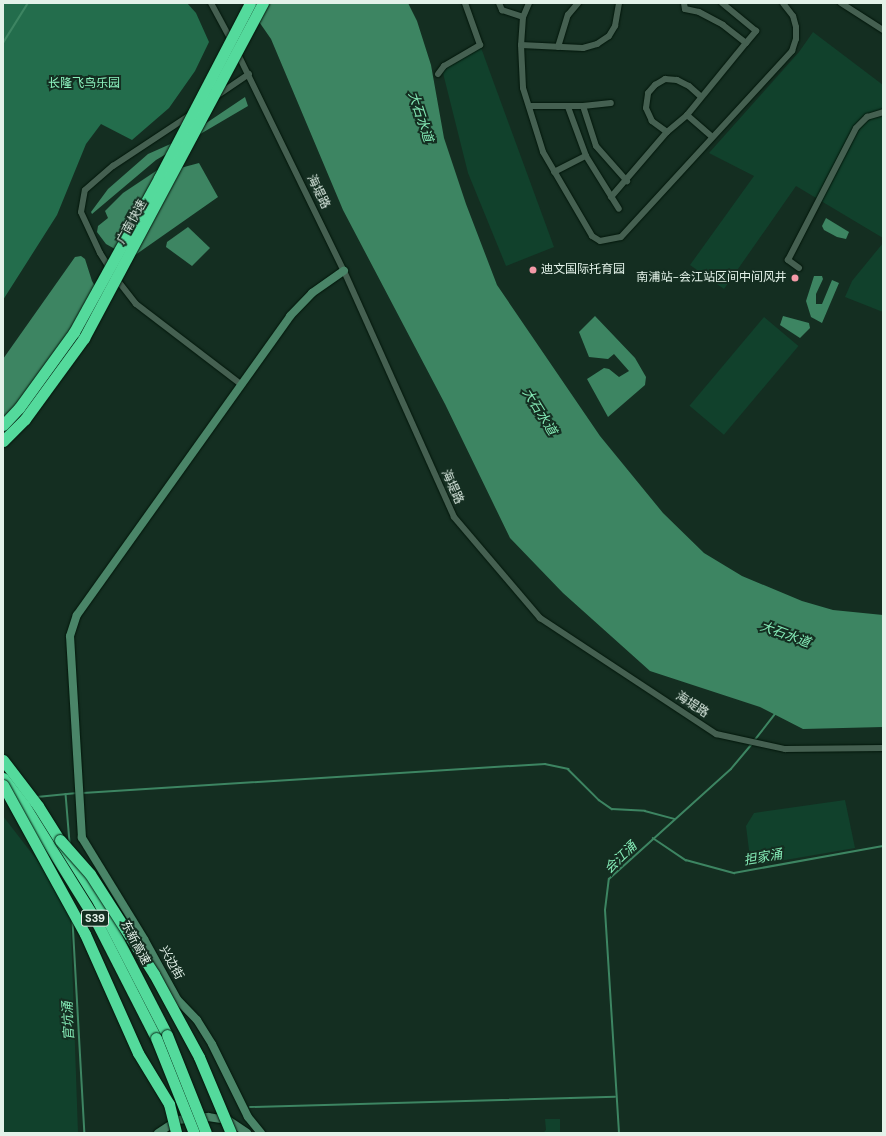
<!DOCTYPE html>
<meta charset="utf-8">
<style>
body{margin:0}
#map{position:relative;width:886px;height:1136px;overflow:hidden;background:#142e21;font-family:"DM Sans","Noto Sans SC",sans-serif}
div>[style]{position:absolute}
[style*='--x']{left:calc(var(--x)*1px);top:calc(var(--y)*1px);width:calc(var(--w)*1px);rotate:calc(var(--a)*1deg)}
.green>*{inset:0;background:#11412c;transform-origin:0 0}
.forest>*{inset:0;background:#236d4c}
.water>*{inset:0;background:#3d8562}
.stream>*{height:1.5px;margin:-0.75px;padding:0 0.75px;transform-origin:0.75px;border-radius:0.75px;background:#3d8562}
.roads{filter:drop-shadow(0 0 1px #00160a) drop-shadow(0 0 1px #00160a)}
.street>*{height:6px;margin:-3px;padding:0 3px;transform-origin:3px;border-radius:3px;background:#456051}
.secondary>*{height:8px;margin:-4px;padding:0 4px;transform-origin:4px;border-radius:4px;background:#4a8568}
.highway>*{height:11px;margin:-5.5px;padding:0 5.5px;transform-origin:5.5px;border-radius:5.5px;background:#54da9c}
.bridges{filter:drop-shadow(0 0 1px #00160a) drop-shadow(0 0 1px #00160a)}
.highway-bridge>*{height:11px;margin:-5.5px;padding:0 5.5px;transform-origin:5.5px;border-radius:5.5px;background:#54da9c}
.dots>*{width:11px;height:11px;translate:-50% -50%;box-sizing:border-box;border:2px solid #142e21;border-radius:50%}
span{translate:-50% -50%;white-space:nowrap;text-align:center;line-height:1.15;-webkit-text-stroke:4px #142e21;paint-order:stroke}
.shield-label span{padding:1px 3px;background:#142e21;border:1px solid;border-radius:3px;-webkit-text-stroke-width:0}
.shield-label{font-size:11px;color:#e3f2e9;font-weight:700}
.park-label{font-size:12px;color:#8cf2be}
.street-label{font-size:12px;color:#e3f2e9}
.poi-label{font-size:12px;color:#e3f2e9}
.left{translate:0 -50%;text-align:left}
.right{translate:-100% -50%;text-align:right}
.water-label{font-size:13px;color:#84eab6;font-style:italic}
.frame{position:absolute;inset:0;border:4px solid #e3f2e9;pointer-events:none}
</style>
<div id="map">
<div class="green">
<i style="clip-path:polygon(813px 32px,883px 85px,883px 238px,796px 186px,724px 289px,690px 265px,754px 176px,709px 153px,799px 52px)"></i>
<i style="clip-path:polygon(480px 45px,554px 247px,506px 266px,468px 173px,442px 69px)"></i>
<i style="clip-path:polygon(883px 243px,883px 312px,845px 297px,852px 281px)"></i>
<i style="left:764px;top:317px;width:45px;height:116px;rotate:40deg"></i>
<i style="clip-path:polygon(845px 800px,855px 848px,751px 866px,746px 826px,754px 813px)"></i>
<i style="clip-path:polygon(3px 816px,70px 903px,78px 1133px,3px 1133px)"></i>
<i style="clip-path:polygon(545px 1119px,560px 1119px,560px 1133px,543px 1133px,546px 1130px)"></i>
</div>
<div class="forest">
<i style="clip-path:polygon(3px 3px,187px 3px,196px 13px,209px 42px,195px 71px,169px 108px,132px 140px,101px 124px,86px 144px,57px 215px,3px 300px)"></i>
</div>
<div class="water">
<i style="clip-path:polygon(246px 3px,408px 3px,417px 21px,431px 65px,444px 138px,466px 204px,497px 285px,600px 436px,663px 513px,704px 553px,742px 576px,802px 601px,833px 610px,883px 615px,883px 727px,803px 729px,760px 707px,650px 671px,563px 593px,510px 538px,445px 404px,343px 210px,271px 39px)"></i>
<i style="clip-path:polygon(245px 97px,248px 106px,156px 160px,92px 214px,91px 212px,108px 189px,148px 154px,184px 138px)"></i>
<i style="clip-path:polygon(199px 163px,218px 197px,131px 258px,106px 244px,97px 232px,98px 226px,108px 218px,105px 211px,123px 193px,159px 169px,173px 170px)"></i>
<i style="clip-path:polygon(826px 218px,849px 232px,846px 239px,837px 237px,824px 230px,822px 226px)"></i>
<i style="clip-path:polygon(188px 227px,210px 248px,192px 266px,166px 247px,167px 242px)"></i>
<i style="clip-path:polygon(81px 256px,85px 259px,92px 281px,99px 293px,77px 321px,18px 421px,3px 437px,3px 359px,75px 257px)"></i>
<i style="clip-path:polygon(814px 276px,822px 276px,823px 279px,816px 294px,816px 304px,822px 304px,832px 280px,839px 283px,822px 323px,811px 317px,806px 301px)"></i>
<i style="clip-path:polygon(595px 316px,635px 358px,646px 377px,645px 385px,608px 417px,587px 379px,604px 368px,609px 369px,619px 377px,629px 371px,614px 354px,608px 359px,589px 357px,579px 332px)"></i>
<i style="clip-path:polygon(783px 316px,809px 323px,810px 328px,800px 338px,780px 325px)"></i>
</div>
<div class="stream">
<i style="--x:3;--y:43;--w:47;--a:-58"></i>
<i style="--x:754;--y:741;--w:34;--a:-52"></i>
<i style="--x:83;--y:793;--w:463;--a:-3.6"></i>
<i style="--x:545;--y:764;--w:24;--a:12"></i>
<i style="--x:568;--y:769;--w:44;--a:45"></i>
<i style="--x:599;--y:800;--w:16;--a:35"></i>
<i style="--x:612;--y:809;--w:33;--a:3"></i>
<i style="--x:645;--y:811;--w:31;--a:15"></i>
<i style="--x:66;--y:794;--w:49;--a:85.3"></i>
<i style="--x:37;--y:797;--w:40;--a:-5.7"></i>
<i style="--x:653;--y:838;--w:40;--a:34"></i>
<i style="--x:686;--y:860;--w:50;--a:15.2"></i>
<i style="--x:734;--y:873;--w:151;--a:-10.3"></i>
<i style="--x:73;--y:921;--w:212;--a:86.8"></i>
<i style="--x:250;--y:1107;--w:365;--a:-1.6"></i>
<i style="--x:619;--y:1133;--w:223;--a:-93.6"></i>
<i style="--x:605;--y:910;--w:31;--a:-83"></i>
<i style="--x:609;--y:879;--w:164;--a:-42"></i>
<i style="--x:731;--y:769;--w:33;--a:-50"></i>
</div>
<div class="roads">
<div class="street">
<i style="--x:211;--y:3;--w:42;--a:61.6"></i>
<i style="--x:499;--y:3;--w:8;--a:67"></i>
<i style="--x:502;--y:10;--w:22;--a:18"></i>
<i style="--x:529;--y:3;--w:15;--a:113"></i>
<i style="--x:523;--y:17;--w:28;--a:94"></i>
<i style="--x:521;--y:45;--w:43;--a:87.3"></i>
<i style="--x:523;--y:88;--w:67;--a:72.6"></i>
<i style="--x:543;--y:152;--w:97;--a:59.7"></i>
<i style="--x:592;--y:236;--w:9;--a:32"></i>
<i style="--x:600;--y:241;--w:21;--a:-11"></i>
<i style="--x:621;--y:237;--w:253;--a:-47.4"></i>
<i style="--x:792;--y:51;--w:13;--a:-72"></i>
<i style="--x:796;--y:39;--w:12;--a:-90"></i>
<i style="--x:796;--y:27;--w:11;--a:-105"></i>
<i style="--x:793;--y:16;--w:16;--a:-128"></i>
<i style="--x:684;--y:3;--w:6;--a:81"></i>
<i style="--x:685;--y:9;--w:14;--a:12"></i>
<i style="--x:699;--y:12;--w:27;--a:28"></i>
<i style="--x:723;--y:25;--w:29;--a:38"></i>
<i style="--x:746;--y:43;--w:16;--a:-50"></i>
<i style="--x:756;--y:31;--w:44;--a:-140.5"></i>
<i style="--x:841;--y:3;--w:50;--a:32.7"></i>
<i style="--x:521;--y:45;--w:62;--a:2.8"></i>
<i style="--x:583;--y:48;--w:15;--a:-16"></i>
<i style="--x:597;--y:44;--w:14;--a:-34"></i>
<i style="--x:609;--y:36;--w:12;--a:-59"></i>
<i style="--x:615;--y:26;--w:23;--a:-80"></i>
<i style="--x:558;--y:47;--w:34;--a:-73"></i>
<i style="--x:568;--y:15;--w:16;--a:-50"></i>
<i style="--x:236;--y:50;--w:246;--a:64"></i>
<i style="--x:344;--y:271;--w:269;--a:65.9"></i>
<i style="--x:454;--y:517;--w:133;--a:49.6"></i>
<i style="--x:540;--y:618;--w:211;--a:33.4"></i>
<i style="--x:716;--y:734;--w:71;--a:12.3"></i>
<i style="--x:785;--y:749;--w:98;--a:-0.6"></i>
<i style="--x:438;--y:74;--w:10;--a:-53"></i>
<i style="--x:444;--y:66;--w:42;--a:-30.3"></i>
<i style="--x:480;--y:45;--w:45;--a:-109.7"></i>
<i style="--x:215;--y:97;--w:41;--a:-34.1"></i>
<i style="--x:529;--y:106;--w:54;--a:0"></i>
<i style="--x:583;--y:106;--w:28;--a:-6"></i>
<i style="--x:583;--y:106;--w:42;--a:72"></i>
<i style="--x:596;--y:146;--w:47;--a:48.5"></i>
<i style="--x:568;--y:107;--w:52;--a:69.8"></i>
<i style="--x:586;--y:156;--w:62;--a:58.1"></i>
<i style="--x:687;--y:115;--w:32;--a:41"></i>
<i style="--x:667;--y:132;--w:19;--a:-144"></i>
<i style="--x:652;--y:121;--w:14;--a:-115"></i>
<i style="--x:646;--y:108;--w:15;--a:-82"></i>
<i style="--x:648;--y:93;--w:11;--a:-49"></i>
<i style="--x:655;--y:85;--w:12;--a:-31"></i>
<i style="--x:665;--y:79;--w:12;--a:5"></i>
<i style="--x:677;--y:80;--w:13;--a:27"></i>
<i style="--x:689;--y:86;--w:15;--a:42"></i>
<i style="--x:554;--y:172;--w:36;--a:-27"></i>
<i style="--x:611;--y:197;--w:86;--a:-49.3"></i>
<i style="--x:667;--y:132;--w:26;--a:-40"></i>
<i style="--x:687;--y:115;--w:93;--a:-50.7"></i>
<i style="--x:799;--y:268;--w:14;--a:-144"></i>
<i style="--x:788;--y:260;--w:148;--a:-62.7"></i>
<i style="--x:856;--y:128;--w:16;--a:-45"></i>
<i style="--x:867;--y:117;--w:17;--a:-17"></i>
<i style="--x:110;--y:269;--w:19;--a:-122"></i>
<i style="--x:100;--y:253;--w:45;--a:-114.9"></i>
<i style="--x:81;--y:212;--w:22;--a:-80"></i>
<i style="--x:85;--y:190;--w:37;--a:-41"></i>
<i style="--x:113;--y:166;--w:92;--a:-33.5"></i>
<i style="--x:115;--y:277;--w:34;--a:52"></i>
<i style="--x:136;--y:304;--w:133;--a:37.4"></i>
</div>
<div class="secondary">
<i style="--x:158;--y:1133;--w:24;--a:-33"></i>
<i style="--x:178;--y:1120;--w:30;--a:-6"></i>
<i style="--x:208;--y:1117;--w:20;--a:9"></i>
<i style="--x:228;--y:1120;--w:23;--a:34"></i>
<i style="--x:261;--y:1133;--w:21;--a:-129"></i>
<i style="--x:248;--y:1117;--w:81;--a:-116.3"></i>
<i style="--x:212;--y:1044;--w:28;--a:-122"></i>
<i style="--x:197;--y:1020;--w:29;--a:-134"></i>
<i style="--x:177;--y:999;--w:68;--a:-118.8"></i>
<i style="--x:144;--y:939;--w:119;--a:-121.5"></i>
<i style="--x:82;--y:838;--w:202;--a:-93.4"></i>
<i style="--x:70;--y:636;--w:22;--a:-72"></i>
<i style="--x:77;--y:615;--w:367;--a:-54.5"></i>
<i style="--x:290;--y:316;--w:32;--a:-46"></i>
<i style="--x:312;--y:293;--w:39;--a:-35"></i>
</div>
<div class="highway">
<i style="--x:3;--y:760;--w:58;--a:52.7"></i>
<i style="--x:38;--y:806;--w:115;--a:57.8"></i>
<i style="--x:99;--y:903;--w:148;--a:62.7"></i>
<i style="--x:3;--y:778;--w:34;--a:52"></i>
<i style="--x:24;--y:805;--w:134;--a:58.1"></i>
<i style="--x:95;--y:919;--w:134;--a:62.9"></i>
</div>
</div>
<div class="bridges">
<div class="highway-bridge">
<i style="--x:3;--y:425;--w:23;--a:-47"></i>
<i style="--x:19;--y:408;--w:94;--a:-54.1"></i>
<i style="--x:74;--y:332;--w:176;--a:-61.1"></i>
<i style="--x:159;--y:178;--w:197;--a:-62.5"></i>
<i style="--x:3;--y:441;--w:31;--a:-45"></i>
<i style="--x:25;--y:419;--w:100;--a:-53.9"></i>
<i style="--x:84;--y:338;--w:380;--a:-61.9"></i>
<i style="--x:3;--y:785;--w:170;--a:61.2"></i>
<i style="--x:85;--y:934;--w:130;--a:66"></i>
<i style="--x:138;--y:1053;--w:60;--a:58.7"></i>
<i style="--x:169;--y:1104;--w:30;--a:76"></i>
<i style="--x:60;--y:840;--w:45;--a:48.6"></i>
<i style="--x:90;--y:874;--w:119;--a:57.4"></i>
<i style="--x:154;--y:974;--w:94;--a:61.5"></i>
<i style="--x:199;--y:1057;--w:82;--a:67.2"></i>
<i style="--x:167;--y:1035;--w:105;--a:68.3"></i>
<i style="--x:156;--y:1038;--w:102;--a:68.2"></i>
</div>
</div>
<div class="dots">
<i style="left:533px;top:270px;background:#f39aa7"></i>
<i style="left:795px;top:278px;background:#f39aa7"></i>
</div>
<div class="shield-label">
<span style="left:95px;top:918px">S39</span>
</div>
<div class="park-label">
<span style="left:84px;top:84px">长隆飞鸟乐园</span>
</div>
<div class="street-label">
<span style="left:318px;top:192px;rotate:64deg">海堤路</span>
<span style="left:132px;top:222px;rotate:-61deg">广南快速</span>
<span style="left:452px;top:487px;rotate:66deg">海堤路</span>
<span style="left:692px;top:705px;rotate:33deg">海堤路</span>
<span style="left:135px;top:943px;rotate:62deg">东新高速</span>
<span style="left:171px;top:963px;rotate:61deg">兴边街</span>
</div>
<div class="poi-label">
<span class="left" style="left:541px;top:270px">迪文国际托育园</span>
<span class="right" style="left:787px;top:278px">南浦站-会江站区间中间风井</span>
</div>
<div class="water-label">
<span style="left:420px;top:117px;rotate:72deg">大石水道</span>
<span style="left:539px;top:412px;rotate:58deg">大石水道</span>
<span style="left:785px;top:635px;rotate:20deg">大石水道</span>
<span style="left:621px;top:858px;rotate:-44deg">会江涌</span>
<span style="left:763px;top:858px;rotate:-10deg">担家涌</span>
<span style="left:69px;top:1021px;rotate:-93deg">官坑涌</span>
</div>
<div class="frame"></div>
</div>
